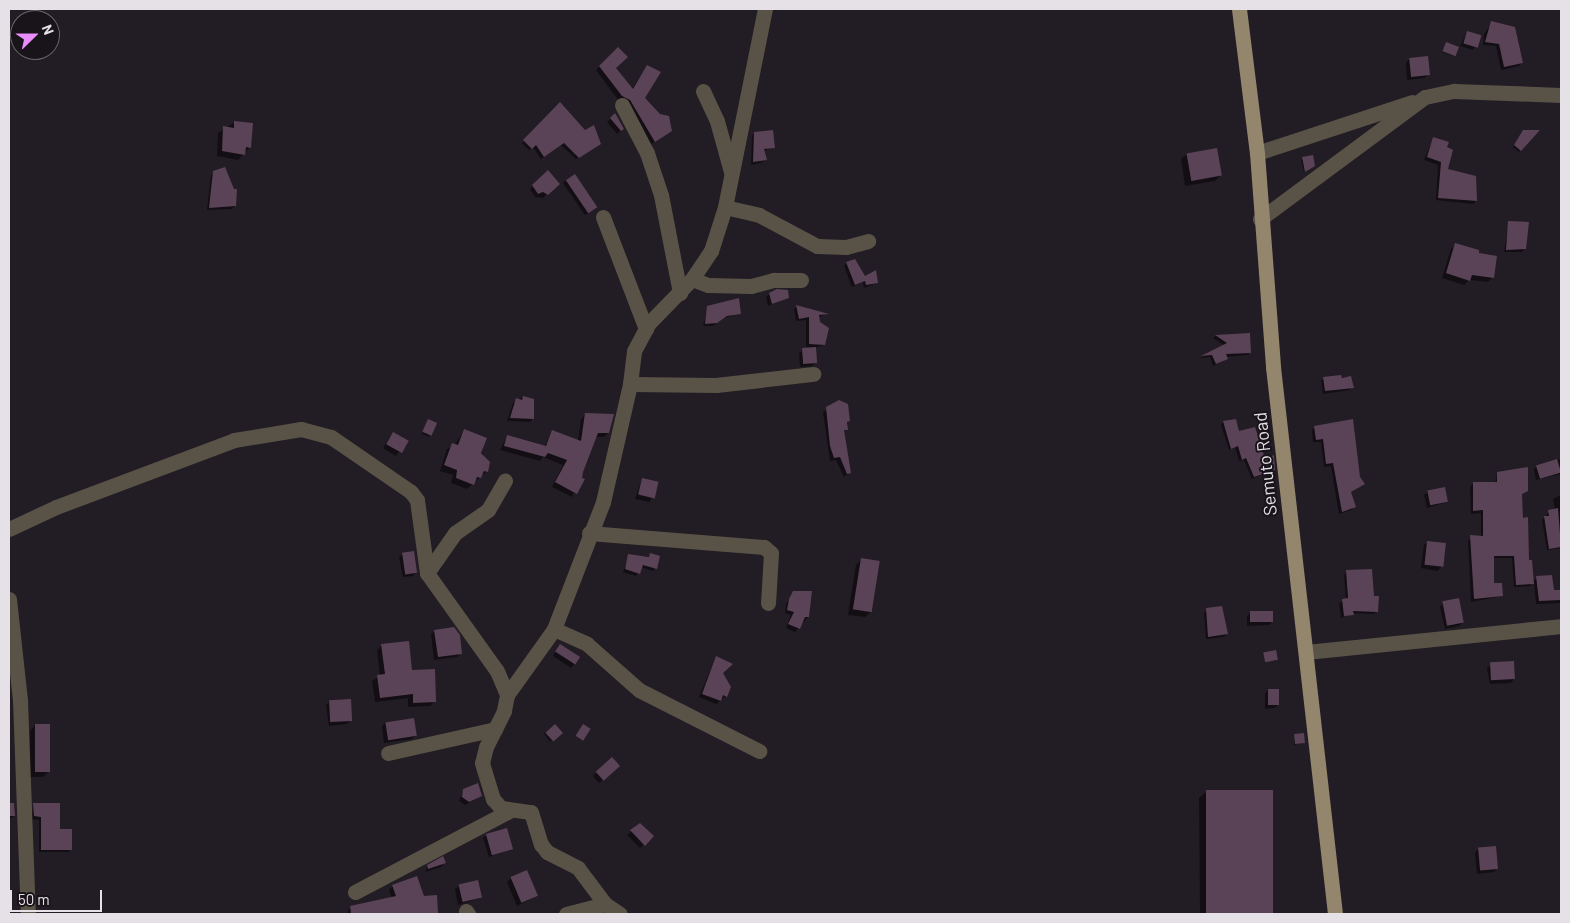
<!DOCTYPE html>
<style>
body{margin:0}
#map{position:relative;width:1570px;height:923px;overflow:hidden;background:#221c24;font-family:Barlow,sans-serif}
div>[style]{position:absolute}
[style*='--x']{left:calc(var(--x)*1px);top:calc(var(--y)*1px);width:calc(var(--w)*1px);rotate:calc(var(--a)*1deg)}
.shadow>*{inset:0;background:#0007;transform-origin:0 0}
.building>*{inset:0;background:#5b4357;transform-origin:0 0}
.minor>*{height:15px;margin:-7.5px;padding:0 7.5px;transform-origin:7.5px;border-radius:7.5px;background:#595347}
.major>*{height:15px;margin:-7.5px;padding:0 7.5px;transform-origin:7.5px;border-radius:7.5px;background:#93866d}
span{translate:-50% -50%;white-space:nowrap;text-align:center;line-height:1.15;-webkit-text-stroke:4px #19131a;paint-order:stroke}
.street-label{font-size:18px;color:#e5e1e6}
.frame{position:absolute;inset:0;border:10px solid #e5e1e6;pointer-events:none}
.north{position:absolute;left:10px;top:10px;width:50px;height:50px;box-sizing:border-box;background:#19131a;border:1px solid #6b656c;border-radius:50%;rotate:68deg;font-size:14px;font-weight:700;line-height:20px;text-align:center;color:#e5e1e6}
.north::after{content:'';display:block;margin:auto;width:18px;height:22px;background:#e98dfd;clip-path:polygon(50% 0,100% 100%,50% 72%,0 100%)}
.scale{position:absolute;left:10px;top:890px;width:92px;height:22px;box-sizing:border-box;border:2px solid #e5e1e6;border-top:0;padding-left:6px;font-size:15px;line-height:18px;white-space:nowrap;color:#e5e1e6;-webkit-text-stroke:4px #19131a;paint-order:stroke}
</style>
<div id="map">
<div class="shadow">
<i style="clip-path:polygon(1492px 23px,1522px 63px,1519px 66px,1501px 70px,1496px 46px,1483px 45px,1484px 34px)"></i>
<i style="clip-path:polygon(1467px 32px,1480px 36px,1473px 50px,1460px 46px)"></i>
<i style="clip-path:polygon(1446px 43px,1454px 55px,1453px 56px,1442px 52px)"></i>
<i style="clip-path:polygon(618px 49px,614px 68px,632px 89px,647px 66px,644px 98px,671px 131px,651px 144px,596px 70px)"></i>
<i style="clip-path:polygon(1409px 59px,1428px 74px,1425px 78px,1407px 80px,1406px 63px)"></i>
<i style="clip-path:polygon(560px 104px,597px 146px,576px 159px,561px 145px,541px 159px,533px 147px,529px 150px,522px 143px)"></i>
<i style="clip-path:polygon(615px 115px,622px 129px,617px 134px,607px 122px)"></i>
<i style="clip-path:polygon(235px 122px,250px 147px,238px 160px,217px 156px,218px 133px)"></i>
<i style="clip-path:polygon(1537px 131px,1519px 152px,1513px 147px,1522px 133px)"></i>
<i style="clip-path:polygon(755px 133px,773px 147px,763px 151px,766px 159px,763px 162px,751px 165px,752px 136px)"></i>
<i style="clip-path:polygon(1433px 139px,1446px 148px,1446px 170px,1476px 201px,1473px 204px,1436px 200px,1438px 165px,1424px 160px)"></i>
<i style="clip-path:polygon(1187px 154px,1220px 176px,1215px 181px,1185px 186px,1181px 159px)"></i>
<i style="clip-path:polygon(1303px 159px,1314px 166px,1304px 172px,1301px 160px)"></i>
<i style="clip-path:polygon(214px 172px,235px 206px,232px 209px,207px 210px,211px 175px)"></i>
<i style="clip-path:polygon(548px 172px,558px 183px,543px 198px,535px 197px,530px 189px)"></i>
<i style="clip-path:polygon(566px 180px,593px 210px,585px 215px,563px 183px)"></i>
<i style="clip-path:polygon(1509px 222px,1524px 249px,1522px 252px,1504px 252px)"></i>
<i style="clip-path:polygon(1456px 244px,1477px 254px,1493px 277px,1488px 282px,1469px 280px,1464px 285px,1442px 278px,1451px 249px)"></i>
<i style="clip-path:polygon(847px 263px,864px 278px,877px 283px,864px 288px,863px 282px,852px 287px,844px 266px)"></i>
<i style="clip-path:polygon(770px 294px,788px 297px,768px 306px,766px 297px)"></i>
<i style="clip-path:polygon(797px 306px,826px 314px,818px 317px,824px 345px,814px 348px,816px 362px,812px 366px,800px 367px,799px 353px,812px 347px,806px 347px,806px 320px,796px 321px,794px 309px)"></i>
<i style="clip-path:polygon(708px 308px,739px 314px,723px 318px,713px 326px,703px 326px)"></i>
<i style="clip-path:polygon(1249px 334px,1250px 353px,1247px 355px,1225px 357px,1223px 361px,1213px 366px,1210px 357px,1200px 358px,1224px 345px,1213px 338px,1215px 336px)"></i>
<i style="clip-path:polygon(1350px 377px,1352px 387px,1349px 390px,1323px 394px,1321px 381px,1324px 378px)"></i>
<i style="clip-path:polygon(523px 397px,533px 418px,530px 422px,507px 421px,513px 403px)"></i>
<i style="clip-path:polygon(844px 402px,849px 420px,843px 434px,849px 473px,844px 477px,836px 460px,830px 461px,823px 412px)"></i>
<i style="clip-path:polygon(585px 415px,608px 433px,604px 437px,595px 437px,572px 497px,552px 487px,563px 465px,543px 457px,540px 461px,500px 450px,507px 436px,544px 447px,553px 431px,578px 441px,581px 419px)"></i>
<i style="clip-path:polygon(428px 420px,430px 435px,429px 437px,422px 434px)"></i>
<i style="clip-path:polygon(1223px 422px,1238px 433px,1274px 469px,1252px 479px,1244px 460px,1239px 461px,1235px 447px,1229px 450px,1221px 425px)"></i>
<i style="clip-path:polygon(1315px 427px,1363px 484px,1350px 493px,1354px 507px,1351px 510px,1339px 514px,1331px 466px,1324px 467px,1321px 442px,1313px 442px,1312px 430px)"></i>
<i style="clip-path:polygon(464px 430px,489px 462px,486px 472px,467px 489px,451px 483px,453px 475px,440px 471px,447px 449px,455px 445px)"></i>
<i style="clip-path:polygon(390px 437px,407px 441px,396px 456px,383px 448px)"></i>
<i style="clip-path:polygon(1561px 459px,1561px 474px,1536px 480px,1534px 469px,1537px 466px)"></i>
<i style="clip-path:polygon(1497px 473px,1527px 490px,1521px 495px,1527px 561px,1533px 581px,1537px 578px,1553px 592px,1561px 591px,1561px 603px,1536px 604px,1534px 582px,1530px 586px,1514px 587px,1512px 558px,1492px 558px,1493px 585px,1502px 596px,1471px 602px,1468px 540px,1481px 537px,1481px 513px,1471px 514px,1470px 487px,1473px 484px,1495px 484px)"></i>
<i style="clip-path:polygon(642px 479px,657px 483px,650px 502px,635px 499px)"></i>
<i style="clip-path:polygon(1428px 492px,1447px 502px,1427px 508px,1424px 495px)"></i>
<i style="clip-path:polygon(1561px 495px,1561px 548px,1547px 550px,1542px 520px,1549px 512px,1555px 510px,1553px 499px)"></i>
<i style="clip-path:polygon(1428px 542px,1441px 567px,1437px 571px,1421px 568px,1424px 545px)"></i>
<i style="clip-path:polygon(403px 554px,416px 572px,413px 576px,403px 577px,399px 557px)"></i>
<i style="clip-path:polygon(629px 555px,659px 557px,653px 571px,641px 567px,636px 576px,623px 572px)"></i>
<i style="clip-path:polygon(862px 559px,871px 612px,865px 617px,848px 615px,856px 565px)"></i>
<i style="clip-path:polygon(1347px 572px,1373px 597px,1377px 611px,1374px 614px,1352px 613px,1341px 618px,1339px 603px,1346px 600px,1344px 575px)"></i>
<i style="clip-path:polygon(794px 592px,808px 617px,795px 632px,786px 628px,791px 615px,785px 613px,786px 604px)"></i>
<i style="clip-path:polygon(1443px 603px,1463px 622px,1459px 626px,1445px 629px,1440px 607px)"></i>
<i style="clip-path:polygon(1207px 610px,1227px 634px,1224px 637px,1206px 639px,1204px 613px)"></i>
<i style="clip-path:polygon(1250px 613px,1272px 622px,1269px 625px,1247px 626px,1247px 616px)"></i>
<i style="clip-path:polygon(435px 631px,461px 653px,457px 657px,434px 660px,431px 634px)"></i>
<i style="clip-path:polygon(382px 645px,411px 671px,435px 701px,430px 706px,408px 707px,408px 698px,375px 702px,372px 681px,380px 676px,377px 650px)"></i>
<i style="clip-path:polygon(557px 649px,574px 664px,571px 668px,553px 656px)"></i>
<i style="clip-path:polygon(716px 657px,726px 696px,716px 704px,699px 697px)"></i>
<i style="clip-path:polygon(1491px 665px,1514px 679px,1511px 683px,1490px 684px,1487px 668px)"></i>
<i style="clip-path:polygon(1268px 690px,1278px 705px,1274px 708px,1265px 709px,1265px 694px)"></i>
<i style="clip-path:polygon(330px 701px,351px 720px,347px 724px,329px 726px,326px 705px)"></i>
<i style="clip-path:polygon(385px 723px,415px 736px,412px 739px,384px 743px,382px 726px)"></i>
<i style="clip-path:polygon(35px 725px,48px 772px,43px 777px,29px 777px,30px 731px)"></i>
<i style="left:555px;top:725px;width:10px;height:14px;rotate:53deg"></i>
<i style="clip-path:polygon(1295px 736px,1304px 742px,1294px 745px)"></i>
<i style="clip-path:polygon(612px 759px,615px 770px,599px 783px,593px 776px)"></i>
<i style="clip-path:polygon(464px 790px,481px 796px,465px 805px,459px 801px)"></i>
<i style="clip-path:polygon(1207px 791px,1272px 791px,1272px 914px,1200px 914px,1199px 798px)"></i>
<i style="clip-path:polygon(9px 804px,13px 804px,14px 816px,10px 819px)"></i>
<i style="clip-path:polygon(34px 804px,58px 830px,71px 849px,68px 852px,39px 852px,39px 820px,31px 819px)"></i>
<i style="clip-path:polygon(640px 825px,652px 836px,640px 848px,627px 835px)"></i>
<i style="clip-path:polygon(487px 835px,512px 848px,489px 857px,483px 838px)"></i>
<i style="clip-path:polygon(1478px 849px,1497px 869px,1494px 872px,1477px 874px,1475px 853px)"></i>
<i style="clip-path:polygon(444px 863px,441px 867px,425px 872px,428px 866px)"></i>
<i style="clip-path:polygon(511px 878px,536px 896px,517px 906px,507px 882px)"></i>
<i style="clip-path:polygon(393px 886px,423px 897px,435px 896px,437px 914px,347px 914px,350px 907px,392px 898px,389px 890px)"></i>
<i style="clip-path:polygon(459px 886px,480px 898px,458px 905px,455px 889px)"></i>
</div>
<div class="building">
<i style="clip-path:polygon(1491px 21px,1515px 27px,1523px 63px,1504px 67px,1499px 44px,1485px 42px)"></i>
<i style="left:1467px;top:31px;width:15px;height:13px;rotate:16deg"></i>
<i style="left:1446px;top:42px;width:14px;height:10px;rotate:21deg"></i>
<i style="clip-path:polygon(618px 47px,628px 57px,616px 68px,633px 89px,647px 65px,661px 72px,645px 98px,660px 114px,669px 116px,672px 131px,655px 142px,630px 100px,622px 96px,599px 66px)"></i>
<i style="left:1428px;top:56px;width:19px;height:19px;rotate:84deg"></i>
<i style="clip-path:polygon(560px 102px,585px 130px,594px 125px,601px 144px,579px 158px,564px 143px,544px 157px,536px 145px,532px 149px,523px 140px)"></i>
<i style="clip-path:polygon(615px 113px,624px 129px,621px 131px,610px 118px)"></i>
<i style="clip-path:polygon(234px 121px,253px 123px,251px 148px,246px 147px,245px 155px,222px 151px,223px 126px,234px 128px)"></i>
<i style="clip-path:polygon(773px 130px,775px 148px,764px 149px,767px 160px,753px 162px,754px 132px)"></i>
<i style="clip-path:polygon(1523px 130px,1540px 130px,1521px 151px,1514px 145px)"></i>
<i style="clip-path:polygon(1433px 137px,1449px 142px,1447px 147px,1453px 150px,1448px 169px,1476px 176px,1477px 201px,1438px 198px,1441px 162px,1427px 157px)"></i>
<i style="left:1217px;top:148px;width:28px;height:31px;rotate:80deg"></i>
<i style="clip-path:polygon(1313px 155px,1315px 166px,1305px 172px,1302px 157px)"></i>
<i style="clip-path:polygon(225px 167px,234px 189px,237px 189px,236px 206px,209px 208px,213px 171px)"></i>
<i style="clip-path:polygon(548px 170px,560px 184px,548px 195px,543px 192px,538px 194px,532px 185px)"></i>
<i style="left:575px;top:174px;width:40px;height:11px;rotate:56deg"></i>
<i style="clip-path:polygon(1508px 221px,1529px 222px,1526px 249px,1506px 250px)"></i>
<i style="clip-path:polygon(1455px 243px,1479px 250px,1479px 253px,1497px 256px,1494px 278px,1472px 275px,1470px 281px,1446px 273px)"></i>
<i style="clip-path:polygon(855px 259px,865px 276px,876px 270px,878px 283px,866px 285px,865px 281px,855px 285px,846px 262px)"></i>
<i style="clip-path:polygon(777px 289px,788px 290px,789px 298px,772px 304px,769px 293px)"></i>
<i style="clip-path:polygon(739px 298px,741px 314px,727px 316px,717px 323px,705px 324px,707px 306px)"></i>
<i style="clip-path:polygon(796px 305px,829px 314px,819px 315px,820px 322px,829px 328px,825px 345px,809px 344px,809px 317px,799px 319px)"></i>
<i style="clip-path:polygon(1250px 333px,1251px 353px,1226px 354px,1228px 359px,1216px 364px,1212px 355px,1201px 356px,1227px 343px,1215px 335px)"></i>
<i style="left:816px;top:347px;width:16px;height:14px;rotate:86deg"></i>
<i style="clip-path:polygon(1341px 375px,1342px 378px,1351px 376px,1354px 388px,1325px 391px,1323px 377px)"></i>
<i style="clip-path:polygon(523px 396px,534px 399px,534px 419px,510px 418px,516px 398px,522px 400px)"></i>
<i style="clip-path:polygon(839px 400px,848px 404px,850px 421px,847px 422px,848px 430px,844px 430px,851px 473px,847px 474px,840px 457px,834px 458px,830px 446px,826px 407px)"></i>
<i style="clip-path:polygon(585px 413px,614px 414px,609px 433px,598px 433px,583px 472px,582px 478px,585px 479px,577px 494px,555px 482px,567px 460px,548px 453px,545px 457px,504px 446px,507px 435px,546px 446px,552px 430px,581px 441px)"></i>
<i style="left:428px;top:419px;width:10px;height:14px;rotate:24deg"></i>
<i style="clip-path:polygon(1236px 419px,1239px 431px,1255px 427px,1265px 459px,1274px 455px,1275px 470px,1254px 477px,1246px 458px,1242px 460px,1238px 446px,1231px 449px,1223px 421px)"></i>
<i style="clip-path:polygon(1353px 419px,1360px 477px,1365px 484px,1351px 492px,1356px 507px,1342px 512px,1333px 463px,1326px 464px,1323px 439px,1316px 440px,1314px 426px)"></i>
<i style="clip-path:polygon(464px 429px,487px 438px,481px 453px,490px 462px,488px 472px,484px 471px,481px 478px,477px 477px,474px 485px,456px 478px,457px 470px,444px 465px,452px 443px,458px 445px)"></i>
<i style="left:393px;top:432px;width:18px;height:14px;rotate:29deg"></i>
<i style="left:1557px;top:459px;width:14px;height:22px;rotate:73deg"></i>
<i style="clip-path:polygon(1528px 467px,1528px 491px,1522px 494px,1523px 518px,1528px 517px,1529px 560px,1532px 560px,1534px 584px,1516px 585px,1514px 556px,1494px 556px,1494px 583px,1502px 583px,1503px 596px,1474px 599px,1470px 535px,1483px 536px,1483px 510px,1473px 511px,1473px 482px,1497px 482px,1497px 472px)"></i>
<i style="left:642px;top:478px;width:17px;height:17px;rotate:13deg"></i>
<i style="left:1445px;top:487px;width:15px;height:18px;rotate:79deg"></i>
<i style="clip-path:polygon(1558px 508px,1561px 547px,1549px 549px,1544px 516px,1549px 516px,1548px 510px)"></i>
<i style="left:1427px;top:541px;width:19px;height:24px;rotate:6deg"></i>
<i style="left:414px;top:551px;width:22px;height:12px;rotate:82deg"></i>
<i style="clip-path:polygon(650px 553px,660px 556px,657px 569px,643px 565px,640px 574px,625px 569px,628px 554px,649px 557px)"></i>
<i style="left:861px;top:558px;width:19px;height:52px;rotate:9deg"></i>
<i style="clip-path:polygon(1372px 569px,1374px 596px,1379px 596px,1378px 612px,1353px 611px,1354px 615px,1344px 616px,1342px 599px,1348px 598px,1346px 570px)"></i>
<i style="clip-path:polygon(1552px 575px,1554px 590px,1561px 590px,1561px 600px,1539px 601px,1536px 576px)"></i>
<i style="clip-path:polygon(793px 591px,812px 591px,809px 617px,805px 617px,800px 629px,788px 624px,794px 612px,787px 610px,789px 599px)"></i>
<i style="left:1459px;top:598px;width:25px;height:17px;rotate:79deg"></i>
<i style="clip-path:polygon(1222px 606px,1228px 634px,1208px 637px,1206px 608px)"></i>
<i style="left:1273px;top:611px;width:11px;height:23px;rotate:90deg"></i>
<i style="clip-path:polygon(454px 627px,460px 635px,462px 654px,438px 657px,434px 630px)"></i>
<i style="clip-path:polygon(409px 641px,412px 670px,435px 669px,436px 702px,413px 703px,413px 694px,380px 698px,377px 675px,385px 674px,381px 644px)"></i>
<i style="left:560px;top:644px;width:24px;height:9px;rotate:33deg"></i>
<i style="left:1276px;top:650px;width:10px;height:13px;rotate:79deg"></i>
<i style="clip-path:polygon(716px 656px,733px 664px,723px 673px,731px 687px,727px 697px,723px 695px,721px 701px,702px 694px)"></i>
<i style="left:1514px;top:661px;width:18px;height:24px;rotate:87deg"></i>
<i style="left:1268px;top:689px;width:11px;height:16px"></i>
<i style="left:351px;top:699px;width:22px;height:22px;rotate:87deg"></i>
<i style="left:414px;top:718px;width:18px;height:29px;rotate:81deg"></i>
<i style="left:35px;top:724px;width:15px;height:48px"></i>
<i style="left:555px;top:724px;width:12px;height:13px;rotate:48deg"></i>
<i style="left:583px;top:724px;width:9px;height:14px;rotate:32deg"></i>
<i style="left:1304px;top:733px;width:10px;height:10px;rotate:84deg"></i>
<i style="left:612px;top:757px;width:12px;height:22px;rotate:48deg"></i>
<i style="clip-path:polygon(478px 783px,482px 796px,469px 802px,462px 797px,463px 789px)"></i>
<i style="left:1206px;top:790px;width:67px;height:124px"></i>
<i style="clip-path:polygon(9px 803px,14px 803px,15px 816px,9px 816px)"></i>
<i style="clip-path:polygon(33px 803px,60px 803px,60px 829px,72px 829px,72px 850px,41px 850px,41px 817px,34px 816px)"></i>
<i style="clip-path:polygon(640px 823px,654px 836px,645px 846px,630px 830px)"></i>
<i style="left:507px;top:828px;width:22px;height:22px;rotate:74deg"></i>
<i style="left:1496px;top:846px;width:23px;height:18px;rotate:85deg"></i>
<i style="clip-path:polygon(443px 856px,446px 863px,428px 869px,427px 865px)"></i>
<i style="left:527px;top:870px;width:28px;height:18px;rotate:67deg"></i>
<i style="clip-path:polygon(417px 876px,424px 896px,437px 895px,438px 914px,351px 914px,350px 906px,396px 896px,392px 885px)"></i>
<i style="left:478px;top:880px;width:18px;height:20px;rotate:77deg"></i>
</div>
<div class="minor">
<i style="--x:703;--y:91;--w:33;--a:65"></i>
<i style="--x:717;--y:121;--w:53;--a:74.6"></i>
<i style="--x:622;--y:105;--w:54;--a:62.5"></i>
<i style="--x:647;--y:153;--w:44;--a:71.6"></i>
<i style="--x:661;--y:195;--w:100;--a:79"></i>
<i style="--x:1257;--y:153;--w:163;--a:-18.2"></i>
<i style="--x:725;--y:207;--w:35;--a:13"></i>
<i style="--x:759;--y:215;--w:66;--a:28.1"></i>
<i style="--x:817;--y:246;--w:29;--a:2"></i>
<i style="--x:846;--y:247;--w:23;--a:-15"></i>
<i style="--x:603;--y:217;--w:120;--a:69"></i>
<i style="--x:1260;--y:219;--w:205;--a:-36.5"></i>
<i style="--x:1425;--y:97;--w:30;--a:-12"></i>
<i style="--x:1454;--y:91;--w:107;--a:2.1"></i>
<i style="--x:692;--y:279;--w:17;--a:21"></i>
<i style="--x:708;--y:285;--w:43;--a:1.3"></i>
<i style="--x:751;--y:286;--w:24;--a:-15"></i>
<i style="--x:774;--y:280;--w:27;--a:0"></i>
<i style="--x:630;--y:384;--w:86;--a:0.7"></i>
<i style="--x:716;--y:385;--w:98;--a:-6.5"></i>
<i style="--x:9;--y:529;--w:52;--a:-25.1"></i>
<i style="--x:56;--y:507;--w:190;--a:-20.6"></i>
<i style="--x:234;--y:440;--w:68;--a:-9.3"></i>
<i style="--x:301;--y:429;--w:31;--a:15"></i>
<i style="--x:331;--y:437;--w:97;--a:34.5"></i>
<i style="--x:411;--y:492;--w:10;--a:53"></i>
<i style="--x:417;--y:500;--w:74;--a:82.2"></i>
<i style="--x:427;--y:573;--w:120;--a:54.5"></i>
<i style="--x:497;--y:671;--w:26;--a:67"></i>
<i style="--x:507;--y:695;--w:16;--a:101"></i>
<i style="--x:504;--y:711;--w:40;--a:116.6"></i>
<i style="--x:486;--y:747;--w:16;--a:104"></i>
<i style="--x:482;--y:763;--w:38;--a:73"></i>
<i style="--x:493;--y:799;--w:12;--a:48"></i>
<i style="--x:501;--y:808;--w:30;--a:8"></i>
<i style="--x:531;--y:812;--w:34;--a:73"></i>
<i style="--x:541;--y:844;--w:10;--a:53"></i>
<i style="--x:547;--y:852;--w:35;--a:27"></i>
<i style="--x:578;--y:868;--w:45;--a:53.1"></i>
<i style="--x:605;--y:904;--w:18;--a:34"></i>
<i style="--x:589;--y:533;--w:176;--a:4.6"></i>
<i style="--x:764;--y:547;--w:9;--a:41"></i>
<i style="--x:771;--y:553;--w:50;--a:93.4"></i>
<i style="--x:427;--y:573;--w:49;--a:-55"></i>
<i style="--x:455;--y:533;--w:40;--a:-34.9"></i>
<i style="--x:488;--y:510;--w:34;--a:-60"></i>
<i style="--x:9;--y:599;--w:102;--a:83.8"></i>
<i style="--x:20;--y:700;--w:214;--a:87.9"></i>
<i style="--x:554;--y:629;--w:36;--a:24"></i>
<i style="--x:587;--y:644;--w:69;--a:41.5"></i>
<i style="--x:639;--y:690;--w:135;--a:26.9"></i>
<i style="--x:1306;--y:652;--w:256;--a:-5.8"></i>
<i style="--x:507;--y:695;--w:81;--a:-54.5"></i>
<i style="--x:554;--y:629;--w:136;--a:-68.9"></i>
<i style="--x:603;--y:502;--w:121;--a:-77.1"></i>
<i style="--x:630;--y:384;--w:33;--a:-83"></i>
<i style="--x:634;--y:351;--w:32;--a:-62"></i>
<i style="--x:649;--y:323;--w:62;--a:-45.7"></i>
<i style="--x:692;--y:279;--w:34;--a:-56"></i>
<i style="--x:711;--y:251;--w:46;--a:-72.3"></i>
<i style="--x:725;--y:207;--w:202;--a:-78.6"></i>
<i style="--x:388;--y:753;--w:110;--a:-12.6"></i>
<i style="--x:355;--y:892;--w:176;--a:-27.7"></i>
<i style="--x:466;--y:911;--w:4;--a:56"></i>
<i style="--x:566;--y:914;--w:40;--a:-14.4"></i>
</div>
<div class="major">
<i style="--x:1239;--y:9;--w:145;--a:82.9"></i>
<i style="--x:1257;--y:153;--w:215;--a:85.7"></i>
<i style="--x:1273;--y:367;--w:551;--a:83.53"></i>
</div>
<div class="street-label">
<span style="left:1265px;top:464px;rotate:-96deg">Semuto Road</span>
</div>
<div class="frame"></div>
<div class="north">N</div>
<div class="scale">50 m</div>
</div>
